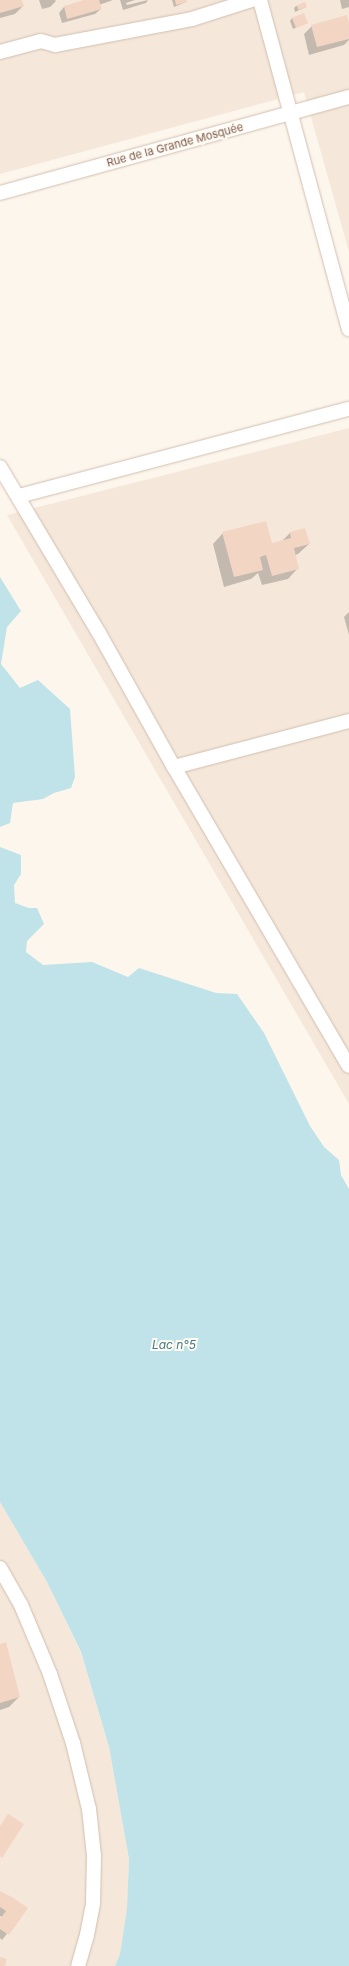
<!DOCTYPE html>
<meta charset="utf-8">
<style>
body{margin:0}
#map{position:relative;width:349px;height:1966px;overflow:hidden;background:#fdf6ec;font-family:Inter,sans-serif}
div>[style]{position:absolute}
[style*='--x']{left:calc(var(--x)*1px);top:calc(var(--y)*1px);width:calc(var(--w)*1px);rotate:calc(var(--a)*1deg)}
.residential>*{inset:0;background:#f5e8da}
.water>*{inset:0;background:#bfe3e8}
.shadow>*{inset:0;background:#0003}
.building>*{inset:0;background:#f3d5c3;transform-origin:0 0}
.roads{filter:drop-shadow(0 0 1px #d1beb0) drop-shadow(0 0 1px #d1beb0)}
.minor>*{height:14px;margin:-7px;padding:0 7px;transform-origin:7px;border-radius:7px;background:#fff}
span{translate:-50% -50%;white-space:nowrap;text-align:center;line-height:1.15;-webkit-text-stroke:4px #fffaf3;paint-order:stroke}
.street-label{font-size:11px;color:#7a5c4d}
.water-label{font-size:12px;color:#437c86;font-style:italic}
</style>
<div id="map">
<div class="residential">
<i style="clip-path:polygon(0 0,349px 0,349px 252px,304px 92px,0 174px)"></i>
<i style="clip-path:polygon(349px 428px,349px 1104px,7px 515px)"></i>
<i style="clip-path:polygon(0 1502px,47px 1582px,81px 1653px,109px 1747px,129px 1859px,127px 1908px,120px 1954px,115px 1966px,0 1966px)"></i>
</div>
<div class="water">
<i style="clip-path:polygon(0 577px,21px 611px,7px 627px,1px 664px,20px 688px,38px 680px,70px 709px,75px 777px,71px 788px,54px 793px,43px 799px,13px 803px,10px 823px,0 827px)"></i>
<i style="clip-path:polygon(0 847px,21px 855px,21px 874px,14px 885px,15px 903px,29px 908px,37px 908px,44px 924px,27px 941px,26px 952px,43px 965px,92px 962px,128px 977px,139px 968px,216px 993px,237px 994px,264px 1033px,310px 1126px,324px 1147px,339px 1160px,341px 1175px,349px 1189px,349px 1966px,115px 1966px,120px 1954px,127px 1908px,129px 1859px,109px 1747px,81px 1652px,47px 1582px,0 1502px)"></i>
</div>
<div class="shadow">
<i style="clip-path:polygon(0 0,21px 0,23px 6px,15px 14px,0 18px)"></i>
<i style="clip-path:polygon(39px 0,55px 0,56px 1px,50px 7px,42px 9px)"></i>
<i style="clip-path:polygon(88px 0,113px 0,99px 5px,101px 9px,95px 14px,62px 23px,59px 13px,64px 7px)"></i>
<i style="clip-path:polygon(120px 0,135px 0,126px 3px,127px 5px,148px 0,146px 3px,123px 10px)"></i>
<i style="clip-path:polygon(172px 0,186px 0,186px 2px,174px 7px)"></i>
<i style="clip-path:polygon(340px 0,349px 0,349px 7px,342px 9px)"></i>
<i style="clip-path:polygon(296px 6px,306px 7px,295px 12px,294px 8px)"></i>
<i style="clip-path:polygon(292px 18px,306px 23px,293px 29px,290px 21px)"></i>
<i style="clip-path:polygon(312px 26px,349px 27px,349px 40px,344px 45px,309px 55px,304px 34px)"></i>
<i style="clip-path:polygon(223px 533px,271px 544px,282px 541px,290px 533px,309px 544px,298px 554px,295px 555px,298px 568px,288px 579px,262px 585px,258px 573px,251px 579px,224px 587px,213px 544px)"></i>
<i style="clip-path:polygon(349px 612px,349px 635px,344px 617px)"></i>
<i style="clip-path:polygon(0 1645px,19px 1697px,9px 1707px,0 1710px)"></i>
<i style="clip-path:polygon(0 1892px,27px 1909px,2px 1940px,0 1938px,0 1919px,2px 1917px,0 1916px)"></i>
</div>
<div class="building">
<i style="clip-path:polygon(0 0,22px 0,24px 6px,0 13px)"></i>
<i style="clip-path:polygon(84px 0,99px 0,102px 9px,67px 19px,64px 6px)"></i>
<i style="clip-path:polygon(175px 0,187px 0,187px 2px,176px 5px)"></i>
<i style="left:305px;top:2px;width:5px;height:9px;rotate:68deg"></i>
<i style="left:304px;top:13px;width:11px;height:13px;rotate:68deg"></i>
<i style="clip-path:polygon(347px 15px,349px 23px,349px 39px,317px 47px,311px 25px)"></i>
<i style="clip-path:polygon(266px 521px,272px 543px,291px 538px,290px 532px,305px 528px,310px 544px,294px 548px,299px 569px,272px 576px,266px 555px,260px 557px,263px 570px,234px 577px,222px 532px)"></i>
<i style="clip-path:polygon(6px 1642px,20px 1697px,0 1703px,0 1644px)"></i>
<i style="clip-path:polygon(8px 1814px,24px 1824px,2px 1858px,0 1856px,0 1826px)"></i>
<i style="clip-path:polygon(0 1891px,12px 1897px,28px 1908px,9px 1935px,0 1929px,0 1919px,6px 1911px,0 1907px)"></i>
<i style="clip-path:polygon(0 1957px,7px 1959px,5px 1966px,0 1966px)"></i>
</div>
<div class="roads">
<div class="minor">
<i style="--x:260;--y:0;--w:341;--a:74.9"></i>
<i style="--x:0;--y:52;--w:42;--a:-15"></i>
<i style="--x:41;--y:41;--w:15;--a:16"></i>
<i style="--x:55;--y:45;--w:139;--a:-10.7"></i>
<i style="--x:192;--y:19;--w:63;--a:-17.6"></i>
<i style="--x:0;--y:193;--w:362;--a:-15.4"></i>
<i style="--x:0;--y:467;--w:193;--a:59.2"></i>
<i style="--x:99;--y:633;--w:154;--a:60.8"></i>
<i style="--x:174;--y:767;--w:346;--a:59.7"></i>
<i style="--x:19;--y:496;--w:341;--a:-14.8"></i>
<i style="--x:174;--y:767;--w:181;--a:-14.7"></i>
<i style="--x:0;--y:1568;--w:43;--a:60.4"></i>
<i style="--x:21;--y:1605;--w:75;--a:67.2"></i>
<i style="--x:50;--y:1674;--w:73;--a:71.6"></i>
<i style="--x:73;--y:1743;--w:68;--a:76.4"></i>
<i style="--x:89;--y:1809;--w:47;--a:83.9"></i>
<i style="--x:94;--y:1856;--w:48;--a:91.2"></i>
<i style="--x:93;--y:1904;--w:32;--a:101"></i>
<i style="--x:87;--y:1935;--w:32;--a:106"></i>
</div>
</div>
<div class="street-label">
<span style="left:175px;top:145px;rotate:-15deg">Rue de la Grande Mosquée</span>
</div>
<div class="water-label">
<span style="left:174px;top:1345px">Lac n°5</span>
</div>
</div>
